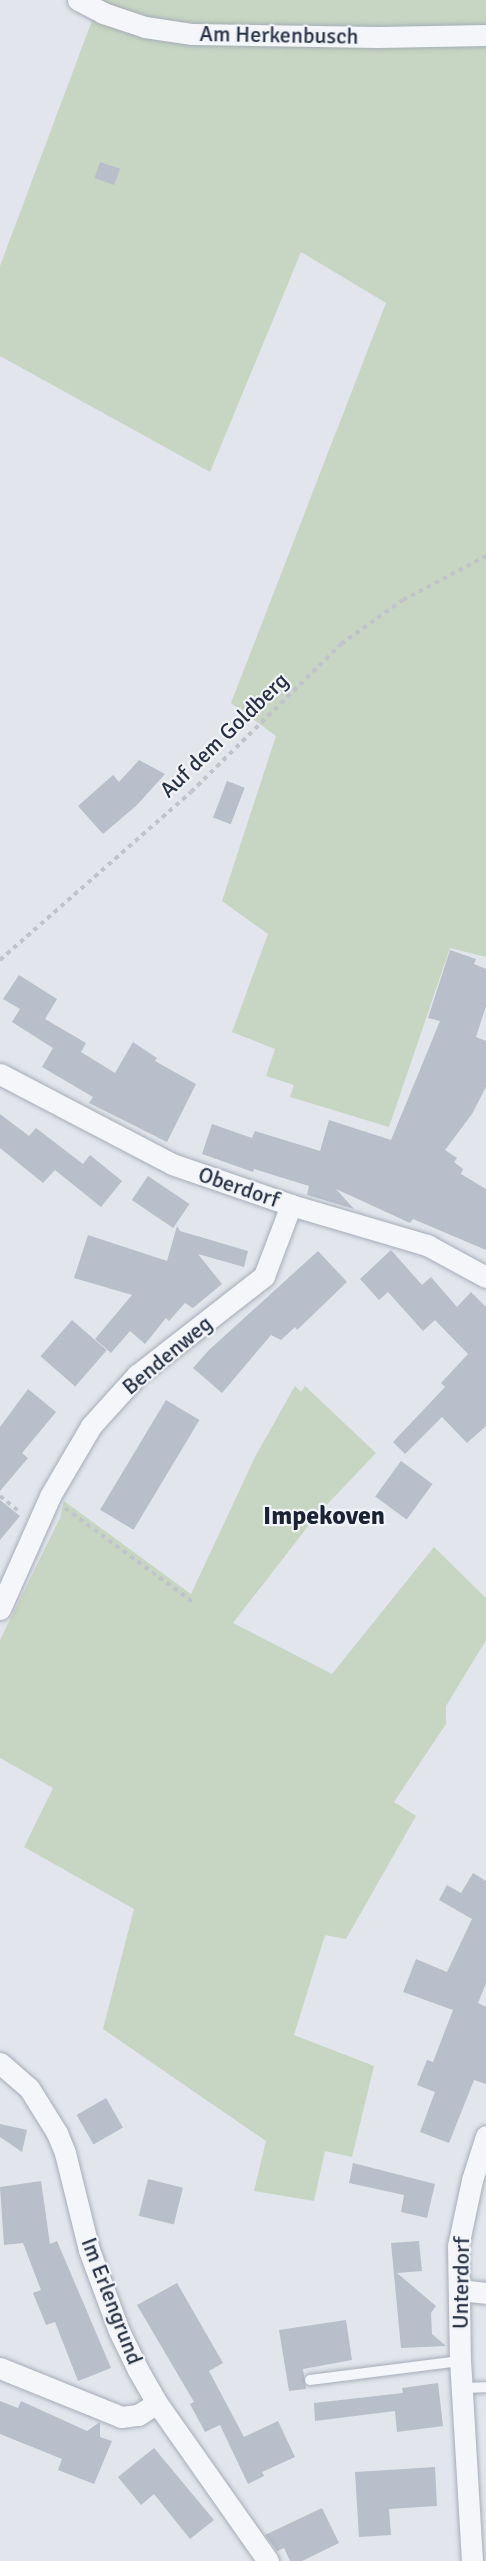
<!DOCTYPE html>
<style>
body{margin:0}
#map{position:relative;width:486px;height:2561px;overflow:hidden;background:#e2e5ec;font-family:Signika,sans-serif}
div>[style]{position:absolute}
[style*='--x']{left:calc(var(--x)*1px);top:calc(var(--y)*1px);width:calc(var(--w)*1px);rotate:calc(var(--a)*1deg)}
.green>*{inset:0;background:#c6d6c2}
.building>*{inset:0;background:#b8beca;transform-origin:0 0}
.path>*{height:4px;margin-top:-2px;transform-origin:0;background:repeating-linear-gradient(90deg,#c0c3ca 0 4.5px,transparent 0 9px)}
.roads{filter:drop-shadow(0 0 2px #a6acb7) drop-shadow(0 0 2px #a6acb7)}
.service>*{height:10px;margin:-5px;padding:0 5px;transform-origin:5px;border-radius:5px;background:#f5f6f9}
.minor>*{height:21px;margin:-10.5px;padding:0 10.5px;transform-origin:10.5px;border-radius:10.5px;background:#f5f6f9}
span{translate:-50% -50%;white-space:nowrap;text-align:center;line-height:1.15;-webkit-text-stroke:4.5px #f2f4f9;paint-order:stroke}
.street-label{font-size:22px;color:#283246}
.quarter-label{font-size:26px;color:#1a2336;font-weight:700}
</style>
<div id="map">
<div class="green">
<i style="clip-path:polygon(78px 0,486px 0,486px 957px,450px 948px,389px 1127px,290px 1097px,294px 1085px,266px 1076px,275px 1049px,232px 1032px,268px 934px,222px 901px,276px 736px,231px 703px,386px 303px,301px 252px,210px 472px,0 356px,0 266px,96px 10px)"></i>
<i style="clip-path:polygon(295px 1386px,301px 1392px,305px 1386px,376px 1453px,316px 1516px,233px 1623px,332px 1674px,434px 1547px,486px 1598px,486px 1640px,446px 1706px,446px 1724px,394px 1802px,416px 1816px,346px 1939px,325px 1935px,294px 2035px,374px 2066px,352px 2157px,325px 2151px,314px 2201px,254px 2191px,266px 2141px,103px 2029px,134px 1909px,24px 1847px,53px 1788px,0 1758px,0 1640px,60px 1518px,64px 1501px,191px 1594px,255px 1457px)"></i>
</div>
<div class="building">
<i style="left:100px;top:162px;width:21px;height:17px;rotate:19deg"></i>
<i style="clip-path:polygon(139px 760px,165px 774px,137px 805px,103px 834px,78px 806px,113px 775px,119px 782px)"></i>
<i style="left:227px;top:781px;width:19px;height:39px;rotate:21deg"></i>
<i style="clip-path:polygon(450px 950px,476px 959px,474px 964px,486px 969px,486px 1006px,476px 1037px,486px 1041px,486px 1087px,472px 1114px,445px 1150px,457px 1158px,454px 1162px,463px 1169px,461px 1174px,486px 1189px,486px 1250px,413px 1219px,410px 1223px,336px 1189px,354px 1209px,307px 1195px,309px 1186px,254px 1169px,253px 1172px,202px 1154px,212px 1124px,252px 1138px,255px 1131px,320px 1151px,329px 1120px,391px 1140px,440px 1021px,428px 1018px)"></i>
<i style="clip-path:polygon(19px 975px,57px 999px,45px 1019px,86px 1043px,81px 1052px,115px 1073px,133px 1042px,157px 1058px,155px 1061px,196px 1084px,167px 1142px,89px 1103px,93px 1097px,42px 1067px,53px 1048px,12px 1022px,20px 1009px,3px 999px)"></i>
<i style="clip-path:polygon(0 1114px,29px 1136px,36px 1128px,83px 1164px,90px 1155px,122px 1181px,101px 1207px,55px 1170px,43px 1183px,0 1148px)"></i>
<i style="left:148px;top:1176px;width:50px;height:29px;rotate:34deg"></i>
<i style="clip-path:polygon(177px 1226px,180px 1231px,248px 1251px,244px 1267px,198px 1254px,222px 1284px,193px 1308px,185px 1303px,169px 1321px,166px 1318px,145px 1344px,130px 1331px,111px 1353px,95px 1339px,132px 1295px,74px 1278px,88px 1235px,167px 1261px)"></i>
<i style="clip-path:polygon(391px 1250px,422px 1285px,431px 1277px,457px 1307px,471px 1292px,486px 1307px,486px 1426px,467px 1443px,442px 1417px,405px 1454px,393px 1442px,445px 1387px,441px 1383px,468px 1354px,435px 1320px,423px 1331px,388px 1292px,379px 1300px,360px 1279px)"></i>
<i style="clip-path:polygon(318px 1251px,347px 1282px,297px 1330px,295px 1327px,281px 1340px,271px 1335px,222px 1393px,193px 1368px,209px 1350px)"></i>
<i style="left:72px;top:1320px;width:46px;height:48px;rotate:41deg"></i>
<i style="clip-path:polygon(28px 1389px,56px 1412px,22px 1453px,28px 1458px,0 1491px,0 1427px)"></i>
<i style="left:166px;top:1400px;width:39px;height:128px;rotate:31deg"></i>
<i style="left:401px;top:1461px;width:39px;height:44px;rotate:36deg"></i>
<i style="clip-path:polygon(0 1500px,20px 1516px,0 1540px)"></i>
<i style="clip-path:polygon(473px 1873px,486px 1881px,486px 1983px,478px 2003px,486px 2007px,486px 2084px,474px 2080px,449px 2143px,420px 2132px,435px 2092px,417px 2085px,427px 2060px,433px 2062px,453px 2010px,403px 1992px,416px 1959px,447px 1972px,472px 1919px,439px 1900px,447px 1885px,461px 1893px)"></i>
<i style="left:106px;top:2098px;width:34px;height:34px;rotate:60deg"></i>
<i style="clip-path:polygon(0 2124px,27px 2130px,22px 2152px,0 2137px)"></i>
<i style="clip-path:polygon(353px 2163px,435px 2184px,427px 2218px,401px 2212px,404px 2195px,349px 2183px)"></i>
<i style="left:148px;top:2179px;width:36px;height:38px;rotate:14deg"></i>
<i style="clip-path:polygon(41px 2181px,50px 2244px,57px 2241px,111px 2368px,78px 2381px,55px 2322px,46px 2325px,33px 2293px,41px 2290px,23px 2243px,4px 2245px,0 2187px)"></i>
<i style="clip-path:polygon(419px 2241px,422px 2271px,397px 2273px,436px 2306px,431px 2313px,432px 2334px,446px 2346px,401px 2348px,391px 2243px)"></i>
<i style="clip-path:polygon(177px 2283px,223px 2363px,209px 2371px,244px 2437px,278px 2421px,295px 2457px,262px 2472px,264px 2476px,248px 2484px,220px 2425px,205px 2432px,190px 2404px,194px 2402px,137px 2305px)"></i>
<i style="clip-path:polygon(346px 2320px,352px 2360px,303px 2369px,306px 2389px,289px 2391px,279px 2330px)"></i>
<i style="clip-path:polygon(438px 2383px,443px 2426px,397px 2432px,395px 2411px,315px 2421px,314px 2403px,403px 2393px,402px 2388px)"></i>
<i style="clip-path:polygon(0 2401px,18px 2408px,21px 2401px,87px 2431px,100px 2422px,100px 2437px,112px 2441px,94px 2484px,58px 2470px,62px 2459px,0 2434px)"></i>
<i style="clip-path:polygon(154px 2448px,214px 2520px,190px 2539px,154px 2494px,141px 2505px,118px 2477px)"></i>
<i style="clip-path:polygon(435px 2467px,437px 2506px,389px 2509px,391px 2535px,359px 2537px,355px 2472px)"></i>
<i style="clip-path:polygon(322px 2508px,339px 2543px,302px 2561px,290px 2561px,284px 2548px,277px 2551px,265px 2535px)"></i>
</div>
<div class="path">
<i style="--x:0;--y:960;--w:254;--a:-41.3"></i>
<i style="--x:191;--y:792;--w:211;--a:-44.6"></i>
<i style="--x:341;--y:644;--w:76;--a:-35.4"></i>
<i style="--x:403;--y:600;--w:94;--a:-27.9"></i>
<i style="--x:0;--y:1496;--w:27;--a:39"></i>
<i style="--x:65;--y:1508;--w:159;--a:36.3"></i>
</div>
<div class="roads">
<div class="service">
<i style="--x:310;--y:2380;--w:151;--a:-7.2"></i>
<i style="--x:463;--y:2388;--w:23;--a:-2"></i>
</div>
<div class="minor">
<i style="--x:78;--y:0;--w:28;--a:27"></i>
<i style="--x:103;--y:13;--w:44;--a:18.4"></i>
<i style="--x:145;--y:27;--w:48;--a:8.5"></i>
<i style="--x:192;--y:34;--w:186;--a:0.9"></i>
<i style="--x:378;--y:37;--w:108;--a:-1.1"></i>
<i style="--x:0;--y:1074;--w:194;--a:27.6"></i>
<i style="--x:172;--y:1164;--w:126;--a:19"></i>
<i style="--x:291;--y:1205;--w:142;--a:16.4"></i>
<i style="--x:427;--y:1245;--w:67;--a:28.5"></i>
<i style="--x:0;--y:1609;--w:124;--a:-66.1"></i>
<i style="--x:50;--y:1496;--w:81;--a:-59.6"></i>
<i style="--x:91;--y:1426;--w:69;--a:-48"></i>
<i style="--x:137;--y:1375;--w:161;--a:-37.9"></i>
<i style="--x:264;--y:1276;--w:76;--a:-69.2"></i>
<i style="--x:0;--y:2063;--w:38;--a:41"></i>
<i style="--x:29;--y:2088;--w:53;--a:58.1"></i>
<i style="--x:57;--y:2133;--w:22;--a:68"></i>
<i style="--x:65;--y:2153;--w:100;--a:76.1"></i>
<i style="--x:89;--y:2250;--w:86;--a:69.7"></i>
<i style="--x:119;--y:2331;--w:43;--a:64"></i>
<i style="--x:138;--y:2370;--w:38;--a:60"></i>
<i style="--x:157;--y:2403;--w:193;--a:54.9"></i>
<i style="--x:459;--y:2290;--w:27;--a:6"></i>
<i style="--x:0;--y:2368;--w:131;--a:22"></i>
<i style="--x:121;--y:2417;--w:17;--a:-7"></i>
<i style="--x:138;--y:2415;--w:22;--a:-32"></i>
<i style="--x:472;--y:2561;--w:200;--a:-93.4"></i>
<i style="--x:460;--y:2361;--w:115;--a:-91"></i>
<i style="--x:458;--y:2246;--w:67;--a:-78"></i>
<i style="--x:472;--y:2180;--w:46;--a:-72.3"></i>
</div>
</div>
<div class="street-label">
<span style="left:279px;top:35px;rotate:1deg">Am Herkenbusch</span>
<span style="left:224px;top:735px;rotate:-44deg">Auf dem Goldberg</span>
<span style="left:239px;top:1187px;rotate:19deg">Oberdorf</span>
<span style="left:167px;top:1355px;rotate:-40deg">Bendenweg</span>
<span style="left:461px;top:2283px;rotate:-89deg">Unterdorf</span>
<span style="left:112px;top:2301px;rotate:69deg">Im Erlengrund</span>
</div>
<div class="quarter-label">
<span style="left:324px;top:1517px">Impekoven</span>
</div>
</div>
